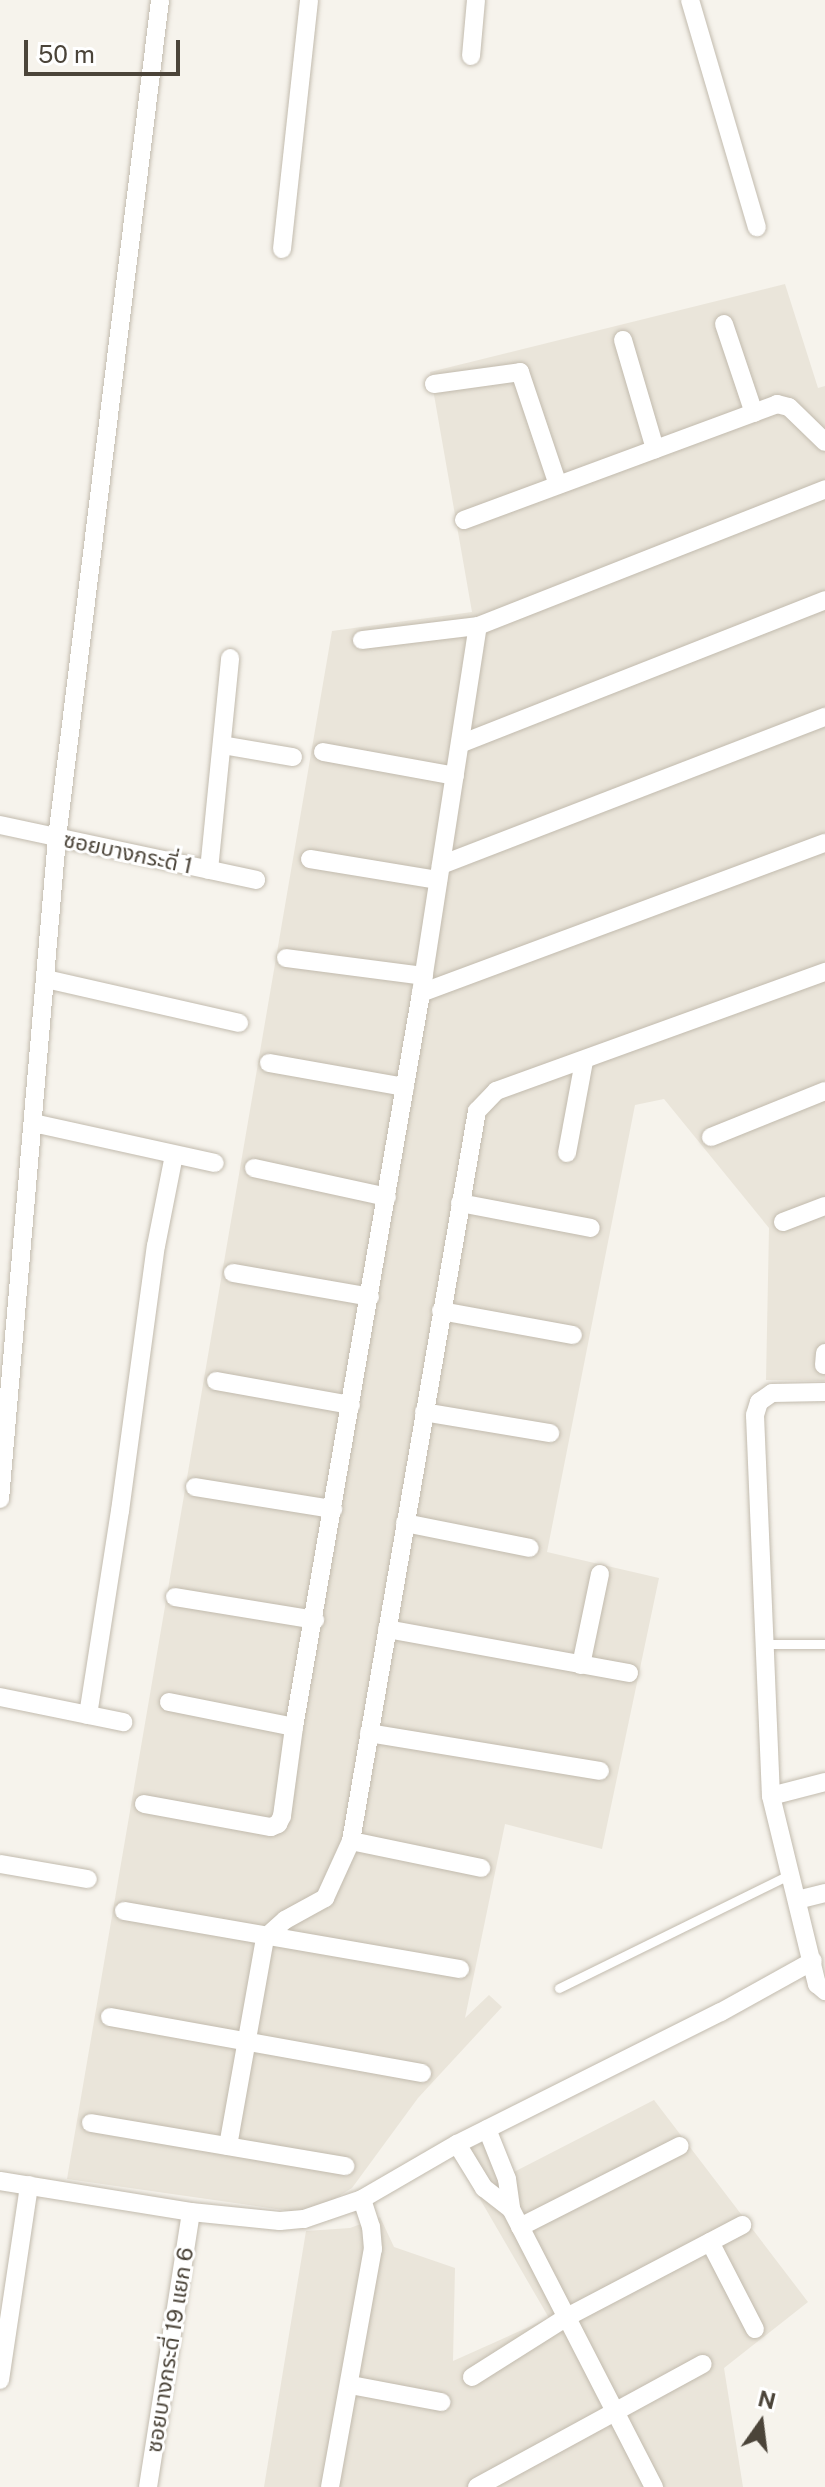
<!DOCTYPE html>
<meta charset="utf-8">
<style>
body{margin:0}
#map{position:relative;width:825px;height:2487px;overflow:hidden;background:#f6f3ec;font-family:"Public Sans","Noto Sans Thai",sans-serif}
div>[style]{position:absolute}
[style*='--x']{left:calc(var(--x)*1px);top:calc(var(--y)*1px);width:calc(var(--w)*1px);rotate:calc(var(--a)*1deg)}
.residential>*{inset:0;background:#eae5da}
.roads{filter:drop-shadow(0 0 2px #c2bbae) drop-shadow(0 0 2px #c2bbae)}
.service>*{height:9px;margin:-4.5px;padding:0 4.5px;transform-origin:4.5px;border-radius:4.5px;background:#fff}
.minor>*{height:18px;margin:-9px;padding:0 9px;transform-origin:9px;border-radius:9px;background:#fff}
span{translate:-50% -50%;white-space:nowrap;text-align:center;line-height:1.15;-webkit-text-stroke:6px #fff;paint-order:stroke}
.street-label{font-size:22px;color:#4b4439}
.north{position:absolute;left:721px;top:2383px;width:80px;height:80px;-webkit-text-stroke:6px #fff;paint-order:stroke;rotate:14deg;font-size:22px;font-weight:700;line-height:32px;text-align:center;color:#4b4439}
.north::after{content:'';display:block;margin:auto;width:28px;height:36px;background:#4b4439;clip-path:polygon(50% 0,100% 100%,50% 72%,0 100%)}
.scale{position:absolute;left:24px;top:40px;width:156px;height:36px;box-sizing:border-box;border:4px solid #4b4439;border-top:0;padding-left:10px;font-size:24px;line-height:28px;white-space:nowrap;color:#4b4439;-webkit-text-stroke:6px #fff;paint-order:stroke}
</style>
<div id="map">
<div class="residential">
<i style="clip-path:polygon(785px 284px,818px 388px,825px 386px,825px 1381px,766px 1380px,769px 1228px,664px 1099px,635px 1105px,547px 1552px,659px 1578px,602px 1849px,505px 1824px,465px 2018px,489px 1995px,502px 2007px,418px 2098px,352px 2188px,318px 2209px,304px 2213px,67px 2179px,332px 631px,472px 612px,430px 372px)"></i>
<i style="clip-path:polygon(654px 2100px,808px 2302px,724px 2368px,743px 2487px,264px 2487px,306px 2231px,350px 2228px,380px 2217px,394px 2247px,455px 2268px,453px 2361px,549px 2318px,455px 2156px,496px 2135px,512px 2173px)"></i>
</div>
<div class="roads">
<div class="service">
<i style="--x:764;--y:1644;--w:61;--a:0"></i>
<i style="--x:559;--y:1988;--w:256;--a:-26.2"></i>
</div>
<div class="minor">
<i style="--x:690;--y:0;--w:237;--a:73.6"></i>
<i style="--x:471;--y:56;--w:56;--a:-84.9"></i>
<i style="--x:282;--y:249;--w:250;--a:-83.8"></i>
<i style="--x:724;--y:324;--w:94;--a:71.4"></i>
<i style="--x:623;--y:340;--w:114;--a:73.6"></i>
<i style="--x:434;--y:384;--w:87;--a:-7.9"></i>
<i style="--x:520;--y:372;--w:119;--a:71.4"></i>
<i style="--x:464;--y:520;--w:334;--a:-20.3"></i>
<i style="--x:777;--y:404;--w:12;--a:14"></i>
<i style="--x:789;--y:407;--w:50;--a:44.2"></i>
<i style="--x:362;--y:640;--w:117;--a:-6.9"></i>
<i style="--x:478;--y:626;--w:373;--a:-21.5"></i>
<i style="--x:460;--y:744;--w:392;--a:-21.5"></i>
<i style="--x:222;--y:745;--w:72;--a:9.6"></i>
<i style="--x:323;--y:752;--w:134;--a:10.3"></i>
<i style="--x:0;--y:825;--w:262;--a:12.1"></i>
<i style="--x:310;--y:859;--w:130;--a:9.3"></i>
<i style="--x:441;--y:865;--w:412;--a:-21.1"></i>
<i style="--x:209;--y:870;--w:213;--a:-84.3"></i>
<i style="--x:286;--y:958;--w:139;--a:7.4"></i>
<i style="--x:46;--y:979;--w:198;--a:12.8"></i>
<i style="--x:421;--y:993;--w:431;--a:-20.4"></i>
<i style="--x:269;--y:1063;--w:138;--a:10"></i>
<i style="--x:33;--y:1123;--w:186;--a:12.4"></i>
<i style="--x:711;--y:1137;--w:123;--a:-22"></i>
<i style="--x:567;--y:1153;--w:94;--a:-79.5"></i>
<i style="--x:254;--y:1168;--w:136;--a:12.3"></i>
<i style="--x:460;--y:1203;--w:133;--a:10.8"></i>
<i style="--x:783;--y:1222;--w:45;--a:-20.9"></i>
<i style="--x:233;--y:1273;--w:139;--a:9.9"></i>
<i style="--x:441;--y:1311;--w:134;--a:10.3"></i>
<i style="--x:824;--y:1365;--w:12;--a:-85"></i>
<i style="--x:216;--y:1381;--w:137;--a:10.1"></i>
<i style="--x:825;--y:1392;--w:53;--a:178.9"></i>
<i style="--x:772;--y:1393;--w:16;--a:145"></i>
<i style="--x:759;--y:1402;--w:14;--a:107"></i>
<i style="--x:755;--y:1415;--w:381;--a:87.6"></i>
<i style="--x:771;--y:1796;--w:194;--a:76.3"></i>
<i style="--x:817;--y:1984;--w:11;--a:41"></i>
<i style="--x:424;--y:1412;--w:128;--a:9.5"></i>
<i style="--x:195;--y:1487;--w:140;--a:9.1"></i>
<i style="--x:0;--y:1499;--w:663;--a:-85.07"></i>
<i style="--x:57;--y:838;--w:844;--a:-82.99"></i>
<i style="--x:405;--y:1523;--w:127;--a:11.3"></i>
<i style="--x:175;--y:1597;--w:142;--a:9.3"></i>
<i style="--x:387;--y:1629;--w:246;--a:10.3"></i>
<i style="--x:581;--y:1665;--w:93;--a:-78.2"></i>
<i style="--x:0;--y:1697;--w:126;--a:11.5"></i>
<i style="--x:169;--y:1702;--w:127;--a:11.3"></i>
<i style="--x:88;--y:1715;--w:206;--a:-81.1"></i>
<i style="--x:120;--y:1511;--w:267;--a:-82.3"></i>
<i style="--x:156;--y:1246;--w:93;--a:-78.8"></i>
<i style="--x:369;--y:1733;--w:234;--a:9.3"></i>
<i style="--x:771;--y:1796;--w:56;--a:-14.5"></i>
<i style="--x:144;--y:1804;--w:129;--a:10.3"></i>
<i style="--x:271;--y:1827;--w:8;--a:-23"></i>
<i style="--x:278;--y:1824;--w:9;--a:-63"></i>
<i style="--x:282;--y:1816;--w:90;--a:-82.3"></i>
<i style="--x:294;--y:1727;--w:745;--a:-80.18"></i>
<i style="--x:421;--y:993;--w:371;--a:-81.2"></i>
<i style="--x:351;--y:1841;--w:133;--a:11.7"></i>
<i style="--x:0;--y:1864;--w:89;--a:9.7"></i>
<i style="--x:797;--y:1900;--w:29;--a:-14"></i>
<i style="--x:124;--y:1911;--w:341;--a:9.8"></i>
<i style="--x:110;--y:2017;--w:317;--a:10.2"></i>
<i style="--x:91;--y:2123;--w:258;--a:9.6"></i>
<i style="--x:487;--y:2129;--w:54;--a:68.2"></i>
<i style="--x:507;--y:2179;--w:30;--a:82"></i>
<i style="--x:511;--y:2209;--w:313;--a:62.8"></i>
<i style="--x:457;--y:2144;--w:52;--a:58.5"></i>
<i style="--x:484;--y:2188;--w:34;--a:38"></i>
<i style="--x:228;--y:2146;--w:211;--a:-79.9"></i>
<i style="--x:265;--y:1938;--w:27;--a:-42"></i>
<i style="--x:285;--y:1920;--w:46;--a:-28.8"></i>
<i style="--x:325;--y:1898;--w:63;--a:-65.5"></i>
<i style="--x:351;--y:1841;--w:741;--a:-80.21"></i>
<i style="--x:477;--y:1111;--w:28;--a:-46"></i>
<i style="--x:496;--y:1091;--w:350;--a:-19.9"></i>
<i style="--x:0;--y:2181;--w:193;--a:9.2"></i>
<i style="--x:191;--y:2212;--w:89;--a:5.8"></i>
<i style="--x:280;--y:2221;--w:24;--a:-5"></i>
<i style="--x:304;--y:2219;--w:61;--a:-19"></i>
<i style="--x:362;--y:2199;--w:110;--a:-30.1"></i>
<i style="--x:457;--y:2144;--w:295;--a:-26.6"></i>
<i style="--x:721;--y:2012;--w:105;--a:-29"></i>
<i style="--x:520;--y:2227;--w:179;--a:-26.9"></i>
<i style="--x:710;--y:2242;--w:98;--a:62.7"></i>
<i style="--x:472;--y:2377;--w:112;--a:-32.3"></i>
<i style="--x:567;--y:2317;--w:198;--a:-27.7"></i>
<i style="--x:0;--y:2380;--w:197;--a:-81.5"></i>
<i style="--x:351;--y:2385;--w:92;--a:10.7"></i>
<i style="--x:148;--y:2487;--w:278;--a:-81.1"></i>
<i style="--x:330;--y:2487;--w:242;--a:-79.8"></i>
<i style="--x:373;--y:2249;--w:22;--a:-95"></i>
<i style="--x:371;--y:2227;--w:29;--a:-108"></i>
<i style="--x:477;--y:2487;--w:257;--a:-28.6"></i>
</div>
</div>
<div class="street-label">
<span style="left:128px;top:853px;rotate:12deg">ซอยบางกระดี่ 1</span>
<span style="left:170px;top:2350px;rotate:-81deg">ซอยบางกระดี่ 19 แยก 6</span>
</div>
<div class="north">N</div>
<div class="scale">50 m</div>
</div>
